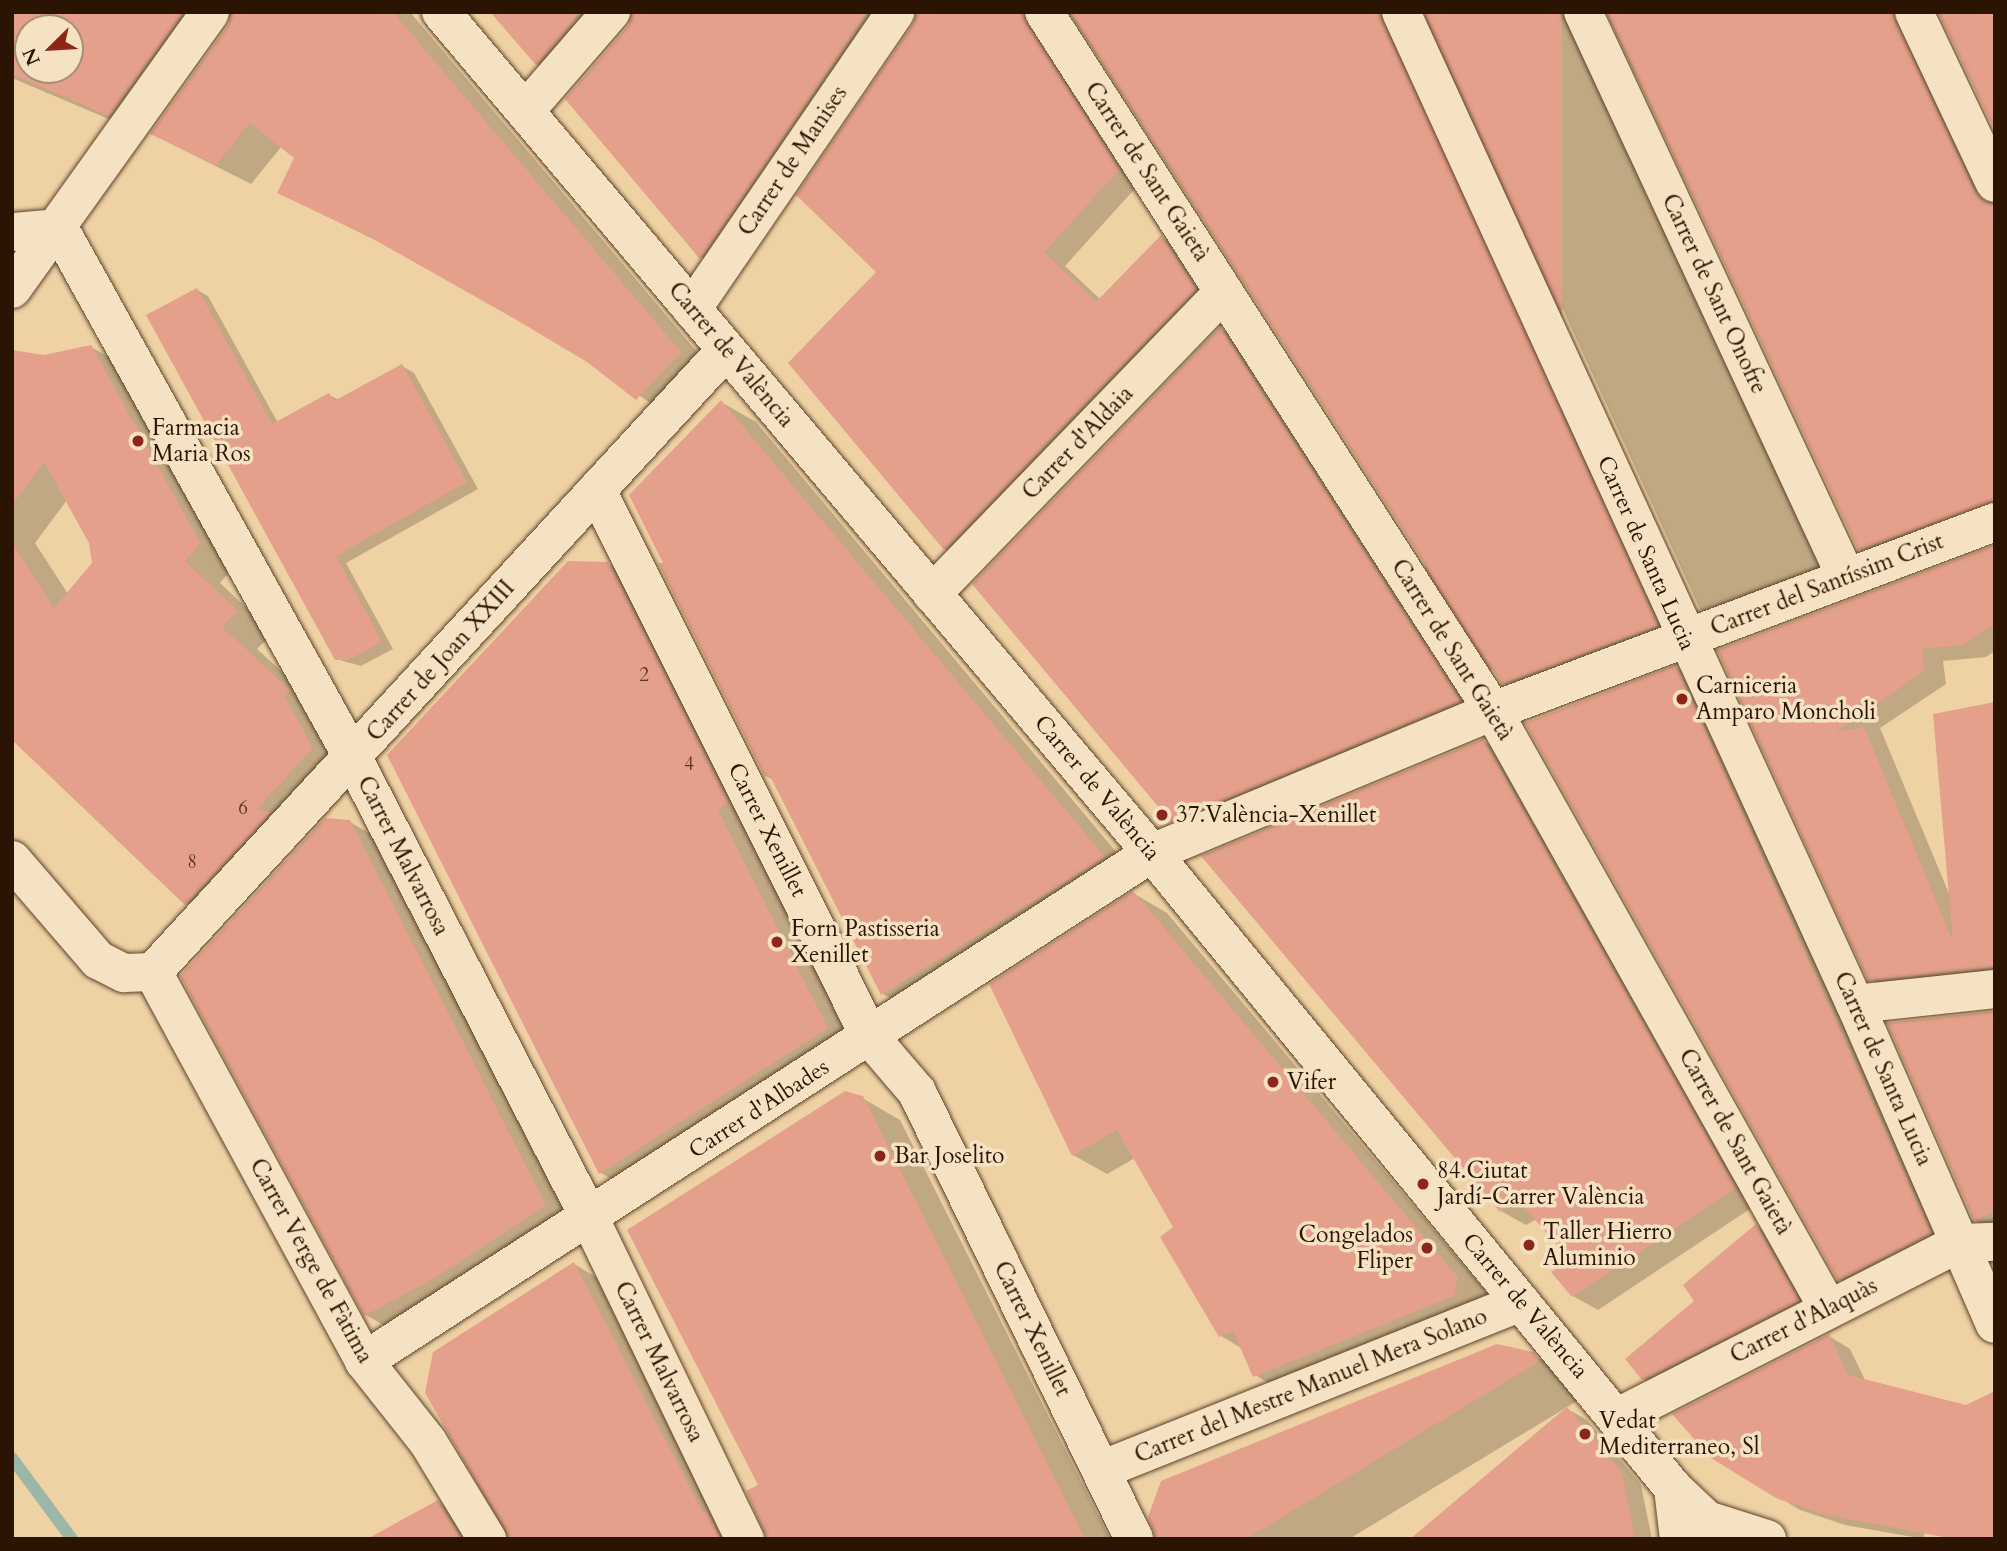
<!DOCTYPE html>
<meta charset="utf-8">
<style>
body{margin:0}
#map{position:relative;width:2007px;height:1551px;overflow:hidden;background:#efd2a3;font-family:Cardo,serif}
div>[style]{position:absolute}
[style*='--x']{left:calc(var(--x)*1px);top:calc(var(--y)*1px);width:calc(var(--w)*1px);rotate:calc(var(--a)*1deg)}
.shadow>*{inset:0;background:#0003}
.stream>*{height:12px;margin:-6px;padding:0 6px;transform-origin:6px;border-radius:6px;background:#9ab8a5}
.building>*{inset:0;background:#e4a08a;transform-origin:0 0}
.roads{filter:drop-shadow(0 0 2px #5d442b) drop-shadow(0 0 2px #5d442b)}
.street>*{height:38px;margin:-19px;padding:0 19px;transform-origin:19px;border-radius:19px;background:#f5e2c3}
.secondary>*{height:38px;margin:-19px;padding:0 19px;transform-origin:19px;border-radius:19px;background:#f5e2c3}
.dots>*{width:19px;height:19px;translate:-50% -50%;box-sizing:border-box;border:4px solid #f5e2c3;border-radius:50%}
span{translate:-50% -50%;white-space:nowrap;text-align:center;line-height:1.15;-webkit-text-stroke:7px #f5e2c3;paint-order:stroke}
.number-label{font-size:19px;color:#5a3725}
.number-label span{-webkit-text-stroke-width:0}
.street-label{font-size:23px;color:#2c1403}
.poi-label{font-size:23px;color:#2c1403}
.left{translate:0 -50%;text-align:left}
.right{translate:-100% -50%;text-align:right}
.frame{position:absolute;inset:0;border:14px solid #2c1403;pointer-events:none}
.north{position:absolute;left:14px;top:14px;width:70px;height:70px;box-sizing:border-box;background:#f5e2c3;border:2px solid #a59076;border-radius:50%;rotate:246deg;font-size:19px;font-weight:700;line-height:28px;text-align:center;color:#2c1403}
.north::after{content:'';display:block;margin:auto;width:24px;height:32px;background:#8f2418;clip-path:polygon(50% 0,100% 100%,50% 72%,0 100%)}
</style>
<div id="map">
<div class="shadow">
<i style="clip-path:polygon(evenodd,12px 12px,410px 12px,714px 372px,672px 418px,588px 360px,405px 255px,280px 193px,296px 158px,282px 146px,251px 184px,152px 134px,229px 25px,231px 16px,144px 134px,12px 78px,12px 12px,28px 28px,70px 28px,70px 70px,28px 70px,28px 28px)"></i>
<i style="clip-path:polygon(493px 12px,614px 12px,559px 76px,537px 64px)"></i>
<i style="clip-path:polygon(632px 12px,899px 12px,723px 270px,701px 257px,630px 27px)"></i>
<i style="clip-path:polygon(916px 12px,1048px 12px,1140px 183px,1065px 266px,1101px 300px,1161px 237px,1183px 249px,1217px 303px,967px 561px,945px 549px,879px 272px)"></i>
<i style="clip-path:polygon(1069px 12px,1405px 12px,1679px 638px,1525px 696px,1503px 683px)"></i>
<i style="clip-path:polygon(1427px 12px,1590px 12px,1837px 578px,1722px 622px,1700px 609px)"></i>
<i style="clip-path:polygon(1606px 12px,1921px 12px,1916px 35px,1995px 202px,1995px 519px,1881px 562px,1859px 549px)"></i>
<i style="clip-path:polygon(197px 290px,208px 296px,278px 423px,329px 395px,339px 400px,402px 366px,414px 373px,478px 489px,346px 563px,393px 649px,361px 666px,336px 659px)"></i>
<i style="clip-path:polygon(1221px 329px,1239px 340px,1478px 711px,1191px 831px,1172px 820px)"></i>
<i style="clip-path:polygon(evenodd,12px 347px,15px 352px,44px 357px,91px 347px,128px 368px,236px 564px,220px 583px,273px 633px,257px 649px,325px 711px,348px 770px,223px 924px,186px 903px,12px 739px,12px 347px,67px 500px,91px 543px,94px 563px,68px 594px,35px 543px,67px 500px)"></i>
<i style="clip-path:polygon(721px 402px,756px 422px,1138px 878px,917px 1014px,883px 994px,775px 781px,766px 776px,666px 565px)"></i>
<i style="clip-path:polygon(1995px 547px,1995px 651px,1986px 657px,1943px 661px,1946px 684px,1880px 728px,1950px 896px,1995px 703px,1995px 981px,1892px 992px,1870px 979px,1719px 651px)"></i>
<i style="clip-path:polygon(608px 564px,644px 584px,863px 1049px,636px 1193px,601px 1173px)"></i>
<i style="clip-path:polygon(1676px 667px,1701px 682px,1956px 1248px,1864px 1294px,1839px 1279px)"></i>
<i style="clip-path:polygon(1483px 741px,1508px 755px,1759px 1203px,1598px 1310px,1573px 1296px,1573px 1260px,1537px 1219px,1526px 1225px,1501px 1211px)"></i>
<i style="clip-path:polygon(350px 822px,374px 836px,569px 1219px,390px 1329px,366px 1315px)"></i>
<i style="clip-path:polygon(1133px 893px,1167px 913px,1491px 1298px,1289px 1395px,1255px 1375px,1243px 1349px,1221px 1336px,1175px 1228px,1135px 1158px,1107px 1174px,1073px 1155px)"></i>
<i style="clip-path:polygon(1995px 1013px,1995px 1231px,1975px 1220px)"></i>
<i style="clip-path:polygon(862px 1098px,900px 1120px,1110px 1539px,787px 1539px)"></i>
<i style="clip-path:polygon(1756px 1226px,1772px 1236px,1814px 1310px,1660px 1388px,1643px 1379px)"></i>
<i style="clip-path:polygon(574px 1264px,606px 1283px,736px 1539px,513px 1539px)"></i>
<i style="clip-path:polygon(1829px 1336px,1850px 1349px,1866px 1382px,1966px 1407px,1995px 1539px,1950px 1539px,1927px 1502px,1924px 1539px,1845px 1525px,1800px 1510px,1712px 1456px)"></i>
<i style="clip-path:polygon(1532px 1354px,1592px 1392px,1349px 1539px,1159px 1539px)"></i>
<i style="clip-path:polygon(1566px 1408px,1587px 1420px,1641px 1485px,1652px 1539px,1413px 1539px)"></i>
<i style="clip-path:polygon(438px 1502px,450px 1509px,468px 1539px,398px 1539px)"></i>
</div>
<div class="stream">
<i style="--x:12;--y:1458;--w:101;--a:53.5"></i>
</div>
<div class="building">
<i style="clip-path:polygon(evenodd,12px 12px,183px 12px,109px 116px,12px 74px,12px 12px,28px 28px,70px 28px,70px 70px,28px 70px,28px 28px)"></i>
<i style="clip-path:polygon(232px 12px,393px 12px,681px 352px,636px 400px,587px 362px,520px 322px,368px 236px,277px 193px,294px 158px,250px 123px,216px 165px,150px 134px,228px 25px)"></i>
<i style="clip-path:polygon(490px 12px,582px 12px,536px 65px)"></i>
<i style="clip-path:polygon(632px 12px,868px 12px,700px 259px,565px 99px,628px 26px)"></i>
<i style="clip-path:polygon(917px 12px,1022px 12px,1119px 170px,1044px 252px,1096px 302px,1161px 235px,1196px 289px,944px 550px,788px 363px,876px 272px,796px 195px,913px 24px)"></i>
<i style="clip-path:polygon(1070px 12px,1380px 12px,1658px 626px,1502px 684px)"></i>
<i style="left:1425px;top:12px;width:137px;height:658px"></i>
<i style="clip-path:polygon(1607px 12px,1892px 12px,1975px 192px,1995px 205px,1995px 501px,1858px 550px)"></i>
<i style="clip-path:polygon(1938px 12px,1995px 12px,1995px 131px)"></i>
<i style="clip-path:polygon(197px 288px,272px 424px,329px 393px,334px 401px,402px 364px,467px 482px,336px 556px,382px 642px,348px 660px,335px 660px,146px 315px)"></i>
<i style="clip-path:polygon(1220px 327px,1460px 701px,1171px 822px,972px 584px)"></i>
<i style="clip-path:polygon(91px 345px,200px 543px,185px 561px,238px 611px,222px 627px,290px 690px,284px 695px,313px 748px,256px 810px,271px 812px,185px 905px,12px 740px,12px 542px,54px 608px,92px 563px,89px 543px,44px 462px,12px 505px,12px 350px,44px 355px)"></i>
<i style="clip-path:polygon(721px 400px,1105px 857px,881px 995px,769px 774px,765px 777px,658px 563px,663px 563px,629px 495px)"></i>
<i style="clip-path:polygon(1995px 545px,1995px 624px,1963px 645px,1922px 649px,1925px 671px,1835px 732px,1864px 727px,1953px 942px,1933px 714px,1995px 702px,1995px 967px,1868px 981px,1717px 650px)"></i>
<i style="clip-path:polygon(568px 561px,608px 562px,728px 802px,718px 810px,828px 1028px,599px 1174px,387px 755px)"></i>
<i style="clip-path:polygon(1676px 665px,1931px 1233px,1838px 1281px,1525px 723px)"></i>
<i style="clip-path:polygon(1483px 739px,1736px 1188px,1572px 1297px,1551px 1272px,1570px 1259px,1519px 1202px,1500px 1212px,1201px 856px)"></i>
<i style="clip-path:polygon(325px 818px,350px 820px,546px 1205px,435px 1278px,364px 1316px,180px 976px)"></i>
<i style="clip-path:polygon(1133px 891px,1458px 1277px,1454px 1296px,1253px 1377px,1233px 1331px,1219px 1337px,1160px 1237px,1173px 1227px,1117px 1130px,1072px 1156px,989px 984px)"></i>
<i style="clip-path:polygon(1995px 1011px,1995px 1211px,1974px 1221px,1887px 1023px)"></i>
<i style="clip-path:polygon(845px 1091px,863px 1096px,1085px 1539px,767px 1539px,746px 1491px,758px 1485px,627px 1230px)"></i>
<i style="clip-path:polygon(1756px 1224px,1799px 1301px,1642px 1380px,1625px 1359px,1694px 1301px,1683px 1285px)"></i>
<i style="clip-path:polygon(574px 1262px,703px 1513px,707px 1511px,721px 1539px,509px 1539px,425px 1393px,433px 1352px)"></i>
<i style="clip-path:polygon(1829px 1334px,1848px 1375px,1966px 1405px,1995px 1391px,1995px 1539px,1943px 1537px,1822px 1514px,1776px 1498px,1711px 1458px,1672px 1414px)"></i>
<i style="clip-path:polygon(1497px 1344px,1533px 1352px,1540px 1361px,1246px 1539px,1156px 1539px,1148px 1517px,1161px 1481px)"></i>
<i style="clip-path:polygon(1567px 1407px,1622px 1472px,1635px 1539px,1410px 1539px)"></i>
<i style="clip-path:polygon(438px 1500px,461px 1539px,367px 1539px)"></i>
</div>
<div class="roads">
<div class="street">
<i style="--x:1044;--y:12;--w:831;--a:57.29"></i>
<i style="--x:1493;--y:711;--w:685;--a:60.7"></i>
<i style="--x:1401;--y:12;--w:1091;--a:65.41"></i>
<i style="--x:1855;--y:1004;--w:349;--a:66.4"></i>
<i style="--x:1583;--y:12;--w:623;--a:65.04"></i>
<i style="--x:1914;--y:12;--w:189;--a:64.7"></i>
<i style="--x:526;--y:110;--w:130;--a:-49.1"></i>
<i style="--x:12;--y:232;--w:47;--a:-4.9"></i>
<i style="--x:59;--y:228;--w:606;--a:60.98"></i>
<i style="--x:353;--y:758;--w:518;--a:62.79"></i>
<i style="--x:590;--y:1219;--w:356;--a:64.2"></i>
<i style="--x:12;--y:289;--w:340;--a:-54.4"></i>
<i style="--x:692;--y:309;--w:360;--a:-55.6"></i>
<i style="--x:597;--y:490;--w:611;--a:63.48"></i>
<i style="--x:870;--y:1037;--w:72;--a:49.5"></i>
<i style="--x:917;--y:1092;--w:497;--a:64.1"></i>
<i style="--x:932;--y:594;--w:420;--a:-46"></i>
<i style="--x:12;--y:860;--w:132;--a:49.3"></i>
<i style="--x:98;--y:960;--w:29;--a:27"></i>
<i style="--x:124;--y:973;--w:29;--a:-2"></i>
<i style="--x:153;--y:972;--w:846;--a:-47.35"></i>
<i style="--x:153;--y:972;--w:443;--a:61.5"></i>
<i style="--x:364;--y:1361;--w:103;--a:51.7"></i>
<i style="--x:428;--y:1442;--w:114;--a:58.7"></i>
<i style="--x:1855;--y:1004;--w:141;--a:-6.1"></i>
<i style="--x:364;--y:1361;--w:938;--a:-32.81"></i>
<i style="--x:1152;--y:853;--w:369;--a:-22.6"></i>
<i style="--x:1493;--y:711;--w:536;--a:-20.63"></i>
<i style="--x:1618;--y:1417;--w:384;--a:-27"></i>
<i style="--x:1960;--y:1243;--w:35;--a:-2"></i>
<i style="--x:1101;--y:1470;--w:452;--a:-21.8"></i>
<i style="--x:1673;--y:1488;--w:51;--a:83.3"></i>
</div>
<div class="secondary">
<i style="--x:441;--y:12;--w:1101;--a:49.79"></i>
<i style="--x:1152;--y:853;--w:821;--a:50.63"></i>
<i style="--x:1673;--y:1488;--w:47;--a:43.3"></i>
<i style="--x:1707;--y:1520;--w:63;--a:17.6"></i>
</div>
</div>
<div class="dots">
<i style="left:138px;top:441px;background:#8f2418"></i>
<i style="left:1682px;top:699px;background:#8f2418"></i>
<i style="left:1162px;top:815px;background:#8f2418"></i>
<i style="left:777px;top:942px;background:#8f2418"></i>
<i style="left:1273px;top:1082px;background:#8f2418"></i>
<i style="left:880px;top:1156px;background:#8f2418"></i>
<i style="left:1423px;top:1184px;background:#8f2418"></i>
<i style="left:1529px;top:1245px;background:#8f2418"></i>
<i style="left:1427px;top:1248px;background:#8f2418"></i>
<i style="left:1585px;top:1434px;background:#8f2418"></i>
</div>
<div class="number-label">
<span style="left:644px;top:676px">2</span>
<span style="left:689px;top:765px">4</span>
<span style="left:243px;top:809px">6</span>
<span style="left:192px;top:863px">8</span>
</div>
<div class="street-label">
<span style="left:793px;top:161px;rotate:-56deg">Carrer de Manises</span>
<span style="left:1147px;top:172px;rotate:57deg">Carrer de Sant Gaietà</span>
<span style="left:1714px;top:294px;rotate:65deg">Carrer de Sant Onofre</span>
<span style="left:731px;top:355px;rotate:50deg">Carrer de València</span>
<span style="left:1078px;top:443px;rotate:-46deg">Carrer d'Aldaia</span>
<span style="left:1646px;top:553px;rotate:66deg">Carrer de Santa Lucia</span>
<span style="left:1827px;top:585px;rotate:-21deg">Carrer del Santíssim Crist</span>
<span style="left:1452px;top:650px;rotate:58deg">Carrer de Sant Gaietà</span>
<span style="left:441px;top:661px;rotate:-48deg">Carrer de Joan XXIII</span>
<span style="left:1097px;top:788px;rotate:50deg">Carrer de València</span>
<span style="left:767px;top:830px;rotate:63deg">Carrer Xenillet</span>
<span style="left:403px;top:856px;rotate:63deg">Carrer Malvarrosa</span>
<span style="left:1883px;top:1069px;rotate:66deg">Carrer de Santa Lucia</span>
<span style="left:759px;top:1109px;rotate:-33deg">Carrer d'Albades</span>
<span style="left:1735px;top:1142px;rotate:61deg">Carrer de Sant Gaietà</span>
<span style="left:311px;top:1261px;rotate:61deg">Carrer Verge de Fàtima</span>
<span style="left:1525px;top:1306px;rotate:50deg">Carrer de València</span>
<span style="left:1804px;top:1321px;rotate:-27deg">Carrer d'Alaquàs</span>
<span style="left:1032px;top:1329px;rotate:64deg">Carrer Xenillet</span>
<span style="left:659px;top:1362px;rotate:64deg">Carrer Malvarrosa</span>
<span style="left:1311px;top:1386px;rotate:-22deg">Carrer del Mestre Manuel Mera Solano</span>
</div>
<div class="poi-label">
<span class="left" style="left:152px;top:441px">Farmacia<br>Maria Ros</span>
<span class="left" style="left:1696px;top:699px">Carniceria<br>Amparo Moncholi</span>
<span class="left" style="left:1176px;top:815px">37.València-Xenillet</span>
<span class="left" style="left:791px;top:942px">Forn Pastisseria<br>Xenillet</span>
<span class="left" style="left:1287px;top:1082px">Vifer</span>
<span class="left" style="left:894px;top:1156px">Bar Joselito</span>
<span class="left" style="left:1437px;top:1184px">84.Ciutat<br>Jardí-Carrer València</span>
<span class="left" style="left:1543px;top:1245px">Taller Hierro<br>Aluminio</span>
<span class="right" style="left:1413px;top:1248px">Congelados<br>Fliper</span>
<span class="left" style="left:1599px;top:1434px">Vedat<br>Mediterraneo, Sl</span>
</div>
<div class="frame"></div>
<div class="north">N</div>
</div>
